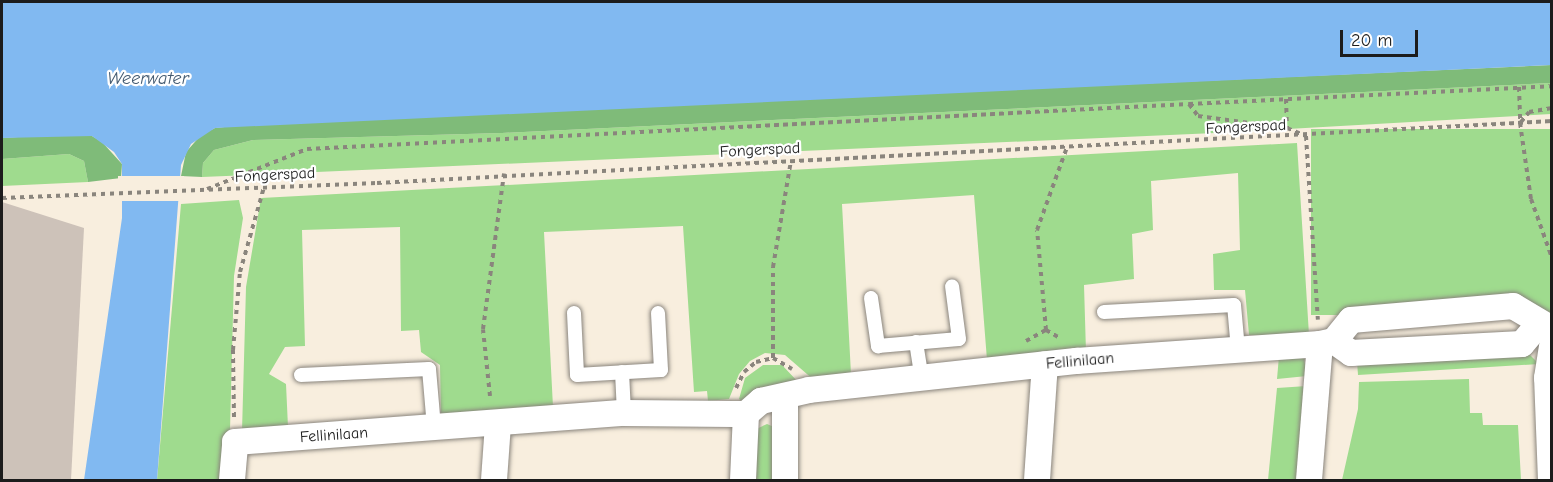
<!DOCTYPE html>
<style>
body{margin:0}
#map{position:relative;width:1553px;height:482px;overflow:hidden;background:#f8eede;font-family:"Comic Neue",sans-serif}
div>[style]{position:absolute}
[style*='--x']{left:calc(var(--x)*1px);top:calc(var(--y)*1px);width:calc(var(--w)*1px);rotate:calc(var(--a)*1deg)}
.industrial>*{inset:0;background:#cdc2b9}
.green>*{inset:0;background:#9fdb8e;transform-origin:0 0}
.forest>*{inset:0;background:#7fbb79}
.water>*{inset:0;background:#81b9f1}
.pier>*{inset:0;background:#f8eede;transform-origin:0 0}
.path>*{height:4px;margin-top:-2px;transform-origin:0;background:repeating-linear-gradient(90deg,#8a857d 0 4.5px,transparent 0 9px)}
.roads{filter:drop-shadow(0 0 2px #8a857d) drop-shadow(0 0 2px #8a857d)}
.service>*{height:14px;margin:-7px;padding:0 7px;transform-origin:7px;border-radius:7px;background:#fff}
.minor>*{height:26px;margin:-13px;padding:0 13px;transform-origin:13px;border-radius:13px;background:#fff}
span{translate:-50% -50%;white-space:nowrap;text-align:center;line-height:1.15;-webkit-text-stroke:4.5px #fff;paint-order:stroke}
.street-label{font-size:16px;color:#1c1c1c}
.water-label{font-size:18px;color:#445b71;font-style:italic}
.frame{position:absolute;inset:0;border:3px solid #1c1c1c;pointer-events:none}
.scale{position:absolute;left:1340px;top:30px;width:78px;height:27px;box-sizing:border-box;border:3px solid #1c1c1c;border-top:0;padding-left:8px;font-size:18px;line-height:21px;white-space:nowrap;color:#1c1c1c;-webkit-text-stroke:4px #fff;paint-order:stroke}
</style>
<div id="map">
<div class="industrial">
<i style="clip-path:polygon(2px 202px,84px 228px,71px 480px,2px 480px)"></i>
</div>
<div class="green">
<i style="clip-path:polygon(1551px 83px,1551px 114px,1215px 133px,202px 177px,203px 163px,214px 150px,253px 140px,502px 133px)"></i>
<i style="left:1551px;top:129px;width:186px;height:240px;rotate:90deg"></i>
<i style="clip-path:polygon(1297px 143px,1309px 335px,1249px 335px,1245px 290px,1214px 290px,1213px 254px,1240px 250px,1238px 173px,1151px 181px,1153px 230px,1132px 234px,1134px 279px,1084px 285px,1086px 352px,987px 360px,974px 195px,842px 204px,851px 374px,815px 381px,785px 355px,765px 353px,750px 361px,739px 374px,729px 399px,708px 401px,707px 391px,694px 392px,683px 226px,544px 232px,553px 407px,441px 418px,440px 365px,421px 352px,419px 330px,401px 331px,400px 227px,302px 230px,305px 346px,285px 347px,269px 374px,286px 384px,288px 427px,242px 431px,246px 287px,261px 198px)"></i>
<i style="clip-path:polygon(69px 154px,84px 161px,88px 182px,2px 186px,2px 159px)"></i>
<i style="clip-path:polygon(239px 200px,243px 218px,234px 276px,230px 430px,223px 480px,157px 480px,181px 204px)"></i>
<i style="clip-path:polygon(1296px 353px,1304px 358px,1307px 376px,1277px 379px,1279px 356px)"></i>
<i style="clip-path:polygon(1528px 353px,1539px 364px,1358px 375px,1357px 361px)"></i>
<i style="clip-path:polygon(763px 365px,782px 365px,799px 383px,757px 388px,742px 401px,739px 399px,745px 378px)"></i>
<i style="clip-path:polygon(1469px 379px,1470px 413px,1482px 413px,1483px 425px,1518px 425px,1521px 480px,1342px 480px,1358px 409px,1359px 382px)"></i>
<i style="clip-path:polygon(1307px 386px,1301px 480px,1268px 480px,1277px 388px)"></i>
<i style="clip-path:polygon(767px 424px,774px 427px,774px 480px,750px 480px,754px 430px)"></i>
</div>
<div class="forest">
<i style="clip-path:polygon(1551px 65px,1551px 83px,502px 133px,253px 140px,214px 150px,203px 163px,202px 177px,181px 176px,186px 152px,201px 135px,215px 128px,253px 124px)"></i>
<i style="clip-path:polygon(67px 134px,92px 136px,102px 142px,122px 164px,121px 178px,88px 182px,84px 161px,69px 154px,2px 159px,2px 138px)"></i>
</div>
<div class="water">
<i style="clip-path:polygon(2px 2px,1551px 2px,1552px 65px,215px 128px,191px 144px,181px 165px,157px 480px,84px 480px,122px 218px,122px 164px,114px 152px,92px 136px,2px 138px)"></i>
</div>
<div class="pier">
<i style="left:184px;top:176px;width:25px;height:66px;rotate:90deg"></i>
</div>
<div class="path">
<i style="--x:1519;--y:87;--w:36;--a:88"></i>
<i style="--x:1520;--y:123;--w:77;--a:81.8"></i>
<i style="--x:1531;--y:199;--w:63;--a:70.4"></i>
<i style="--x:1286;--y:99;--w:29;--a:88"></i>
<i style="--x:1189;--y:104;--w:363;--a:-2.8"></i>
<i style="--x:1521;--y:122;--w:13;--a:-51"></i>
<i style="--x:1529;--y:112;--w:23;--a:-10"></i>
<i style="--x:207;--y:189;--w:108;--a:-21.8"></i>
<i style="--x:307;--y:149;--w:883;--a:-2.92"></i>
<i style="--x:1189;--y:104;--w:15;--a:53"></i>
<i style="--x:1198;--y:116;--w:90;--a:7.7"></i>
<i style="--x:1287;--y:128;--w:21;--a:23"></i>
<i style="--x:1306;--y:136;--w:184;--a:86.3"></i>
<i style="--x:2;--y:198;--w:375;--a:-2.3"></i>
<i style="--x:377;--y:183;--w:1177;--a:-3.02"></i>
<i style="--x:1046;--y:330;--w:100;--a:-95.1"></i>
<i style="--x:1037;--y:230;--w:88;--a:-70.1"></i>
<i style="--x:1026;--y:341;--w:23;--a:-29"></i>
<i style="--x:1046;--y:330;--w:16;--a:30"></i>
<i style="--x:773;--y:358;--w:91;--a:-90"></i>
<i style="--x:773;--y:267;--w:108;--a:-80.4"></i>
<i style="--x:736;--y:388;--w:18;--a:-63"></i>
<i style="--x:744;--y:372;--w:16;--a:-40"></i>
<i style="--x:756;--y:362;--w:17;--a:-13"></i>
<i style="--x:773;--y:358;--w:22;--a:30"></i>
<i style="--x:490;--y:396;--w:67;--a:-96"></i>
<i style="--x:483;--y:329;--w:157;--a:-82.3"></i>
<i style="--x:234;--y:417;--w:67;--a:-90.9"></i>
<i style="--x:233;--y:350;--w:78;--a:-84.9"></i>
<i style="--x:240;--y:272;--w:88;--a:-74.2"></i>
</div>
<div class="roads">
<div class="service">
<i style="--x:871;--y:298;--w:49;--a:81.7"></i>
<i style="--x:878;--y:346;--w:81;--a:-4.9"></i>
<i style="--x:959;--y:339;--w:53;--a:-97.5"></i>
<i style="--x:1104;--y:312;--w:130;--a:-3.1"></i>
<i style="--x:1234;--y:305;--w:45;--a:84.9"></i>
<i style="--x:574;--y:313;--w:62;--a:87.2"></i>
<i style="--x:577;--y:375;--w:84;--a:-3.4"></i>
<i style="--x:661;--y:370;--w:57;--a:-93"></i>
<i style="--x:916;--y:342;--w:36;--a:81"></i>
<i style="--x:622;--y:372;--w:41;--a:87.2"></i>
<i style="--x:301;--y:375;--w:128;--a:-2.7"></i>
<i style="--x:429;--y:369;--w:58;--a:85.1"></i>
</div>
<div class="minor">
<i style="--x:1334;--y:341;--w:21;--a:35"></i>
<i style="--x:1351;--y:353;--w:171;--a:-3"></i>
<i style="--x:1522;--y:344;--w:26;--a:-50"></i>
<i style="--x:232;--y:480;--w:38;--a:-85"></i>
<i style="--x:235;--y:442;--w:390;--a:-4.3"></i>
<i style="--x:624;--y:413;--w:122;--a:0.5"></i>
<i style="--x:746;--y:414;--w:20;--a:-41"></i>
<i style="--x:761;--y:401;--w:49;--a:-12.9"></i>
<i style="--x:809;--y:390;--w:269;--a:-6.2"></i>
<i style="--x:1076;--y:361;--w:245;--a:-4"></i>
<i style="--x:1320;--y:344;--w:14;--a:-12"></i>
<i style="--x:1334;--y:341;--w:27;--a:-51"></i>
<i style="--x:1351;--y:320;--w:163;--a:-4.9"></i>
<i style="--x:1513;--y:306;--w:45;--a:30.5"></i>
<i style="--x:494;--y:480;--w:56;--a:-85.9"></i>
<i style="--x:743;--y:480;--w:66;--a:-87.4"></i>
<i style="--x:785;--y:480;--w:84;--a:-90"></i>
<i style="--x:1037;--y:480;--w:116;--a:-86.1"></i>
<i style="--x:1309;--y:480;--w:136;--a:-85.4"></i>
<i style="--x:1551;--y:480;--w:102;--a:-92.2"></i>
<i style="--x:1547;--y:378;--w:32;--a:-81"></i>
</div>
</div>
<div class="street-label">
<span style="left:1246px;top:127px;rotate:-3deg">Fongerspad</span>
<span style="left:760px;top:150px;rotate:-3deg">Fongerspad</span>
<span style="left:275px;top:175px;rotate:-3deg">Fongerspad</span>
<span style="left:1080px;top:361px;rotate:-5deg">Fellinilaan</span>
<span style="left:334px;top:435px;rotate:-4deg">Fellinilaan</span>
</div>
<div class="water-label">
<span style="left:148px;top:79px">Weerwater</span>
</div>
<div class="frame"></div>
<div class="scale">20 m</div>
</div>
